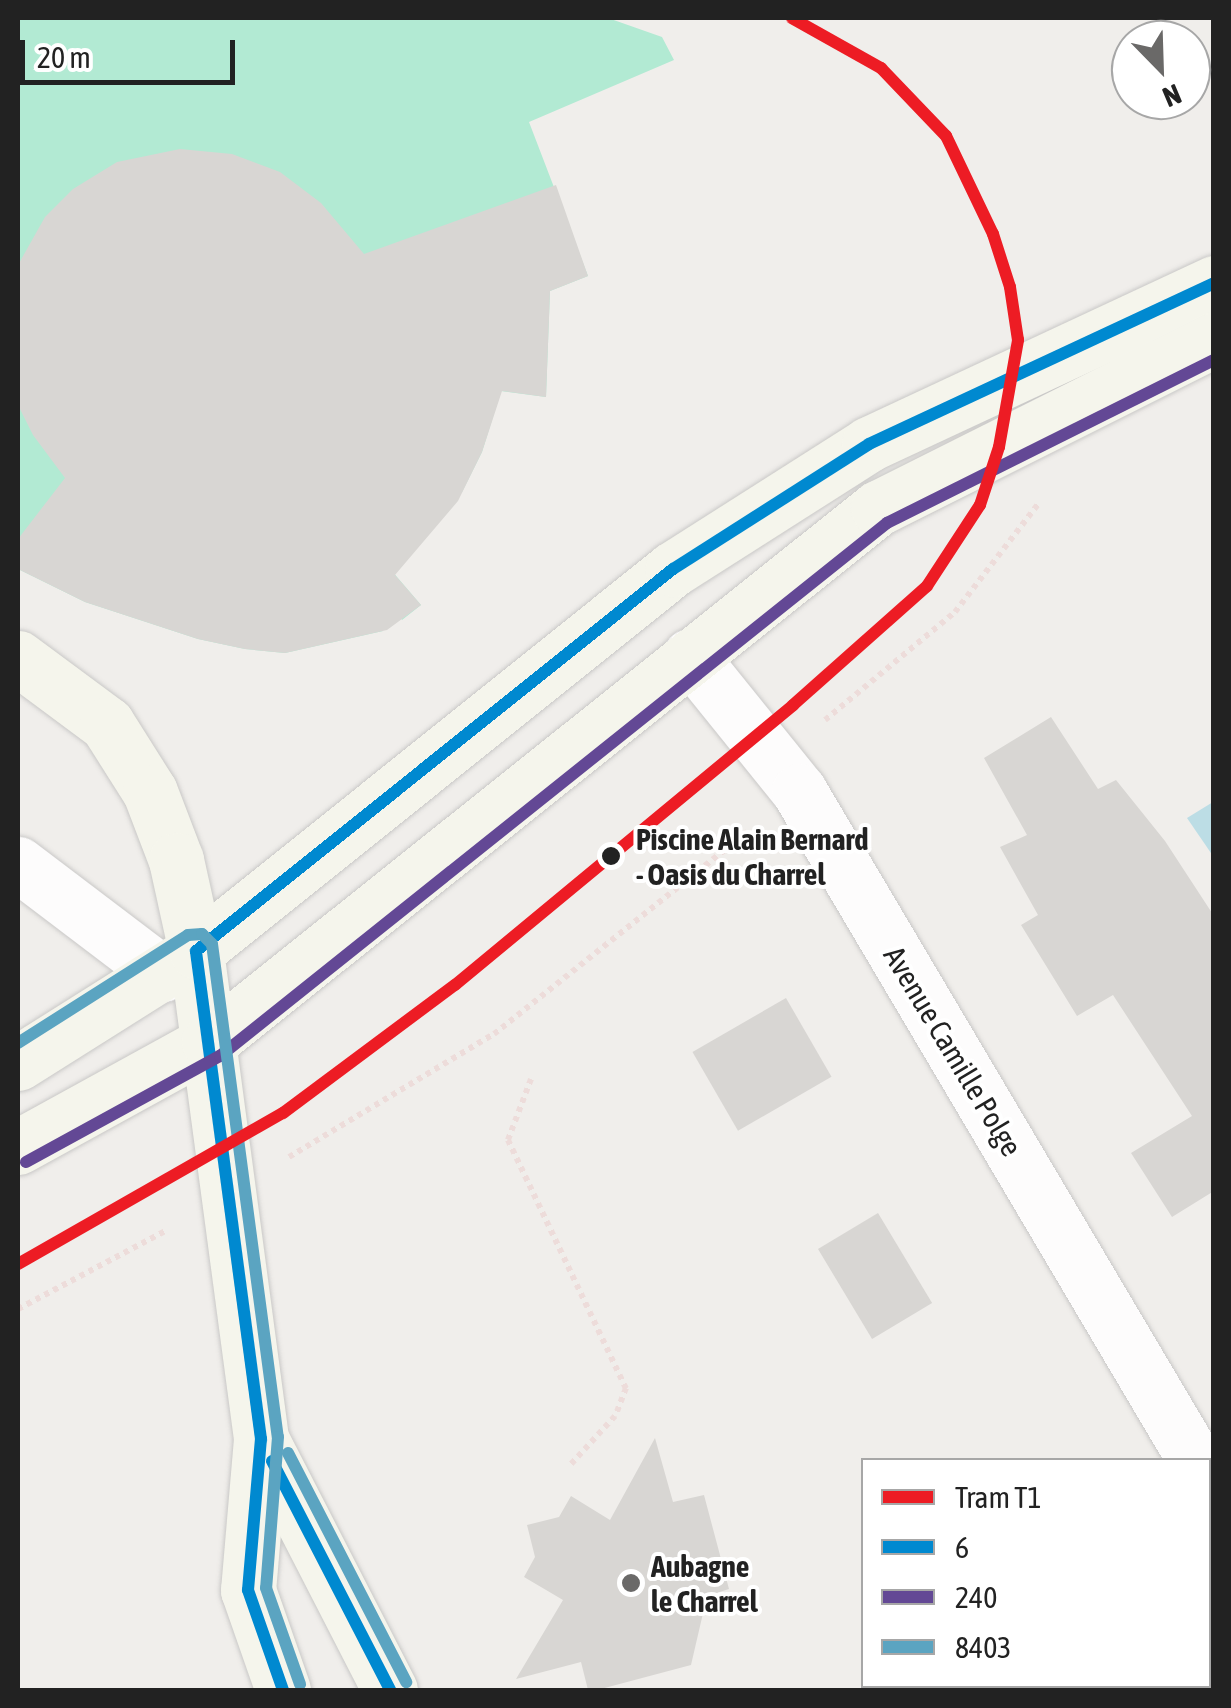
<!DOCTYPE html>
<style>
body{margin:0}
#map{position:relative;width:1231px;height:1708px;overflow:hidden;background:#f0eeeb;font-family:"Asap Condensed",sans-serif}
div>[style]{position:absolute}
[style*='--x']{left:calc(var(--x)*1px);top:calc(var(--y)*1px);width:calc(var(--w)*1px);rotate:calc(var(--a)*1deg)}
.pitch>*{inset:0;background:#b2ead3}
.water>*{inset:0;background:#bcdde5}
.building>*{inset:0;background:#d8d6d3;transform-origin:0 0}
.path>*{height:6px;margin-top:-3px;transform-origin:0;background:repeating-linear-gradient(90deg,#eddcda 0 5px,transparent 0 10px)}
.roads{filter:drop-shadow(0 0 2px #c9c8c7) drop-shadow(0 0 2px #c9c8c7)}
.street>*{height:55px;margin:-27.5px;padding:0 27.5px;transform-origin:27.5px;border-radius:27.5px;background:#fdfcfc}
.secondary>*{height:55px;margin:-27.5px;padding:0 27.5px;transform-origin:27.5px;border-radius:27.5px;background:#f5f5ec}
.bus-1>*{height:12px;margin:-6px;padding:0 6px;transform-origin:6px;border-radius:6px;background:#0089d0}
.bus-2>*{height:12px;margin:-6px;padding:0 6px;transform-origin:6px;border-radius:6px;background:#634895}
.bus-3>*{height:12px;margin:-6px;padding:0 6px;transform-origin:6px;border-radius:6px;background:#5ba4c1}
.tram-1>*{height:12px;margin:-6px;padding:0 6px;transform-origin:6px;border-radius:6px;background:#ed1c24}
.dots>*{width:28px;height:28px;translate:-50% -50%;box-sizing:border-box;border:5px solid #fff;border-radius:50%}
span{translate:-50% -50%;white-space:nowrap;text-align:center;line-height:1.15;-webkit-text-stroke:8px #fff;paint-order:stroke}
.stop-label{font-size:30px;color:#222;font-weight:700}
.left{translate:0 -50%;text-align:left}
.street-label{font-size:30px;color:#222}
.poi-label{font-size:30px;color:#222;font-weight:700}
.frame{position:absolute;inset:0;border:20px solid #222;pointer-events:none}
.legend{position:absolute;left:861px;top:1458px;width:350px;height:230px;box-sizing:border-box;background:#fff;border:2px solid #a7a7a7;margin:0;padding:12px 18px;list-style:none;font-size:30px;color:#222}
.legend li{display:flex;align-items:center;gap:20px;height:50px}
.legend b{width:50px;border:2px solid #a7a7a7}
.north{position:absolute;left:1111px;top:20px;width:100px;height:100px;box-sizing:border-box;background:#fff;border:2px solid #a7a7a7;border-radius:50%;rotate:157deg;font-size:28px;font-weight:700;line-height:40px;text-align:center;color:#222}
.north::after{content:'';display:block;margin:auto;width:35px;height:45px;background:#6a6968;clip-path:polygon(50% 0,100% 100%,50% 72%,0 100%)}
.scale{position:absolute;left:20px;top:40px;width:215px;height:45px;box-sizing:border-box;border:5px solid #222;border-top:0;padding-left:12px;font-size:30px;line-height:35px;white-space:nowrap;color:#222;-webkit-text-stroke:8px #fff;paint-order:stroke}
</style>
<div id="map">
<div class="pitch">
<i style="clip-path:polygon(18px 18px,608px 18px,662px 37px,674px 60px,529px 122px,588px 276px,550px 291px,546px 397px,501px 391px,482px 452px,462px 492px,458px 489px,391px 570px,421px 605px,402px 620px,396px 609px,377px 622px,383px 631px,285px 653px,245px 649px,198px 639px,85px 602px,18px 569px)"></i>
</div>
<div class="water">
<i style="clip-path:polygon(1213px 802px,1213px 856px,1187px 818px)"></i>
</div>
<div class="building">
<i style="clip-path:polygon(180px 149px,232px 154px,280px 172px,321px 203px,364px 254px,556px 185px,588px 276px,550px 291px,546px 397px,502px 391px,482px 452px,458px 501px,395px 575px,421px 605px,387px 630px,285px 653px,245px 649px,198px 639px,85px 602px,18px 569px,18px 539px,65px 478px,33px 435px,18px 405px,18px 265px,45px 217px,73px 189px,117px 162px)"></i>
<i style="clip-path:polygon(1051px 717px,1098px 789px,1116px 780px,1165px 841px,1214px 916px,1214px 1191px,1172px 1217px,1131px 1153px,1192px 1116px,1113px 995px,1077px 1016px,1021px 925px,1038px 915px,1000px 847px,1027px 835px,984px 758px)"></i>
<i style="left:786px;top:998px;width:91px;height:108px;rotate:60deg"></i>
<i style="left:878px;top:1213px;width:105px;height:70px;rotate:59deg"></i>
<i style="clip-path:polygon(655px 1438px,673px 1502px,704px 1495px,729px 1589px,707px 1596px,691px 1665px,597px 1690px,588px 1690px,581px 1662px,516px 1679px,563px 1600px,524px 1577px,535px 1557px,527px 1525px,559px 1517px,571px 1496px,610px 1520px)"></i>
</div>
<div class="path">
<i style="--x:825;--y:720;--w:169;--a:-39.7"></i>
<i style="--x:955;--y:612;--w:138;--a:-52.4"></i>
<i style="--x:531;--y:1079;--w:65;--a:110.7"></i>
<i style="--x:508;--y:1140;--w:275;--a:64.6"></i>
<i style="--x:626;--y:1388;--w:30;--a:111"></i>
<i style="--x:615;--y:1416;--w:65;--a:132.5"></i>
<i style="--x:289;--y:1157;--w:239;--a:-31"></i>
<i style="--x:494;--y:1034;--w:324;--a:-38.6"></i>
<i style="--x:18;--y:1309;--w:169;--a:-27.9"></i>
</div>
<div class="roads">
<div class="street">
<i style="--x:690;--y:656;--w:174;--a:51.1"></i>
<i style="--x:799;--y:791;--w:777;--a:59.38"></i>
<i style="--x:18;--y:864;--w:182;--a:37.2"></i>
<i style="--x:1208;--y:1549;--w:7;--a:-27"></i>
<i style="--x:978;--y:1690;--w:9;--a:-27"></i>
</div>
<div class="secondary">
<i style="--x:18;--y:658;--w:111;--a:36.6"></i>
<i style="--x:107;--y:724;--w:80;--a:57.7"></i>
<i style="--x:150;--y:792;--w:73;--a:69.1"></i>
<i style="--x:176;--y:860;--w:93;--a:77.6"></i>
<i style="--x:196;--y:951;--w:492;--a:82.4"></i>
<i style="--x:261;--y:1439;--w:152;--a:94.9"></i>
<i style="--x:248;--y:1590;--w:106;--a:70.7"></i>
<i style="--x:18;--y:1063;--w:210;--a:-32.2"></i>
<i style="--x:196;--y:951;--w:611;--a:-38.69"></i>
<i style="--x:673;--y:569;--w:232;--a:-32.5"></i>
<i style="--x:869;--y:444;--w:381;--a:-25"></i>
<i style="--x:18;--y:1147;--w:218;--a:-28.8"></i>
<i style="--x:209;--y:1042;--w:856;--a:-38.6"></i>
<i style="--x:878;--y:508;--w:376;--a:-26.6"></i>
<i style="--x:261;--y:1439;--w:282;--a:62.8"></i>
</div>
</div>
<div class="bus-1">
<i style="--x:272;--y:1461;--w:258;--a:62.7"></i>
<i style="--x:283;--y:1690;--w:106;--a:-109.3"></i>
<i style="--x:248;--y:1590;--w:152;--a:-85.1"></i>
<i style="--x:261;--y:1439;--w:492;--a:-97.6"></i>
<i style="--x:196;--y:951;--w:611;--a:-38.69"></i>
<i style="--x:673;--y:569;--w:232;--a:-32.5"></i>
<i style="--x:869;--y:444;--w:381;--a:-25"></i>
</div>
<div class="bus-2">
<i style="--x:26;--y:1162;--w:221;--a:-28.7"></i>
<i style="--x:220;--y:1056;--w:854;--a:-38.63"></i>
<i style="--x:887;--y:523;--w:365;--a:-26.5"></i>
</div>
<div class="bus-3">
<i style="--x:18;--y:1043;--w:201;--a:-32.4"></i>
<i style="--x:188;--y:935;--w:14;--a:-4"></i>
<i style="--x:202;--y:934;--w:14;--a:45"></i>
<i style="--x:212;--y:944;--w:497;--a:82.4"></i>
<i style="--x:278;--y:1437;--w:151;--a:94.5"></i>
<i style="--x:266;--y:1588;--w:102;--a:70.5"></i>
<i style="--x:288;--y:1453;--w:258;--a:62.7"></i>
</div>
<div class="tram-1">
<i style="--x:18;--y:1264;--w:305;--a:-29.7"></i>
<i style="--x:283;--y:1113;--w:214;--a:-36.7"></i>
<i style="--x:455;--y:985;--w:439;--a:-39.6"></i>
<i style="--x:793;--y:705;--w:179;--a:-41.6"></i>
<i style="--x:927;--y:586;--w:97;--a:-56.8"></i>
<i style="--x:980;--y:505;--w:61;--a:-71.9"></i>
<i style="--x:999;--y:447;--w:109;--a:-79.9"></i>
<i style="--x:1018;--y:340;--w:54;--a:-98.6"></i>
<i style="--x:1010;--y:287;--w:56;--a:-107.8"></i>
<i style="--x:993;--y:234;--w:109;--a:-115.6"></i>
<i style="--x:946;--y:136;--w:94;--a:-133.7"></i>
<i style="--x:881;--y:68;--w:102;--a:-150.7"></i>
</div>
<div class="dots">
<i style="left:611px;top:856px;background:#222"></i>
<i style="left:631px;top:1583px;background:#6a6968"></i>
</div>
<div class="stop-label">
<span class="left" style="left:636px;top:856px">Piscine Alain Bernard<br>- Oasis du Charrel</span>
</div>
<div class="street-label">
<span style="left:953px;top:1051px;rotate:59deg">Avenue Camille Polge</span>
</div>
<div class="poi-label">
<span class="left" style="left:651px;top:1583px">Aubagne<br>le Charrel</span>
</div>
<div class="frame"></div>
<ul class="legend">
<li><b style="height:12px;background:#ed1c24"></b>Tram T1</li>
<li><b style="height:12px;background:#0089d0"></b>6</li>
<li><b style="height:12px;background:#634895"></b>240</li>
<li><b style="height:12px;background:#5ba4c1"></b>8403</li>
</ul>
<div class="north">N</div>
<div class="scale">20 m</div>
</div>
